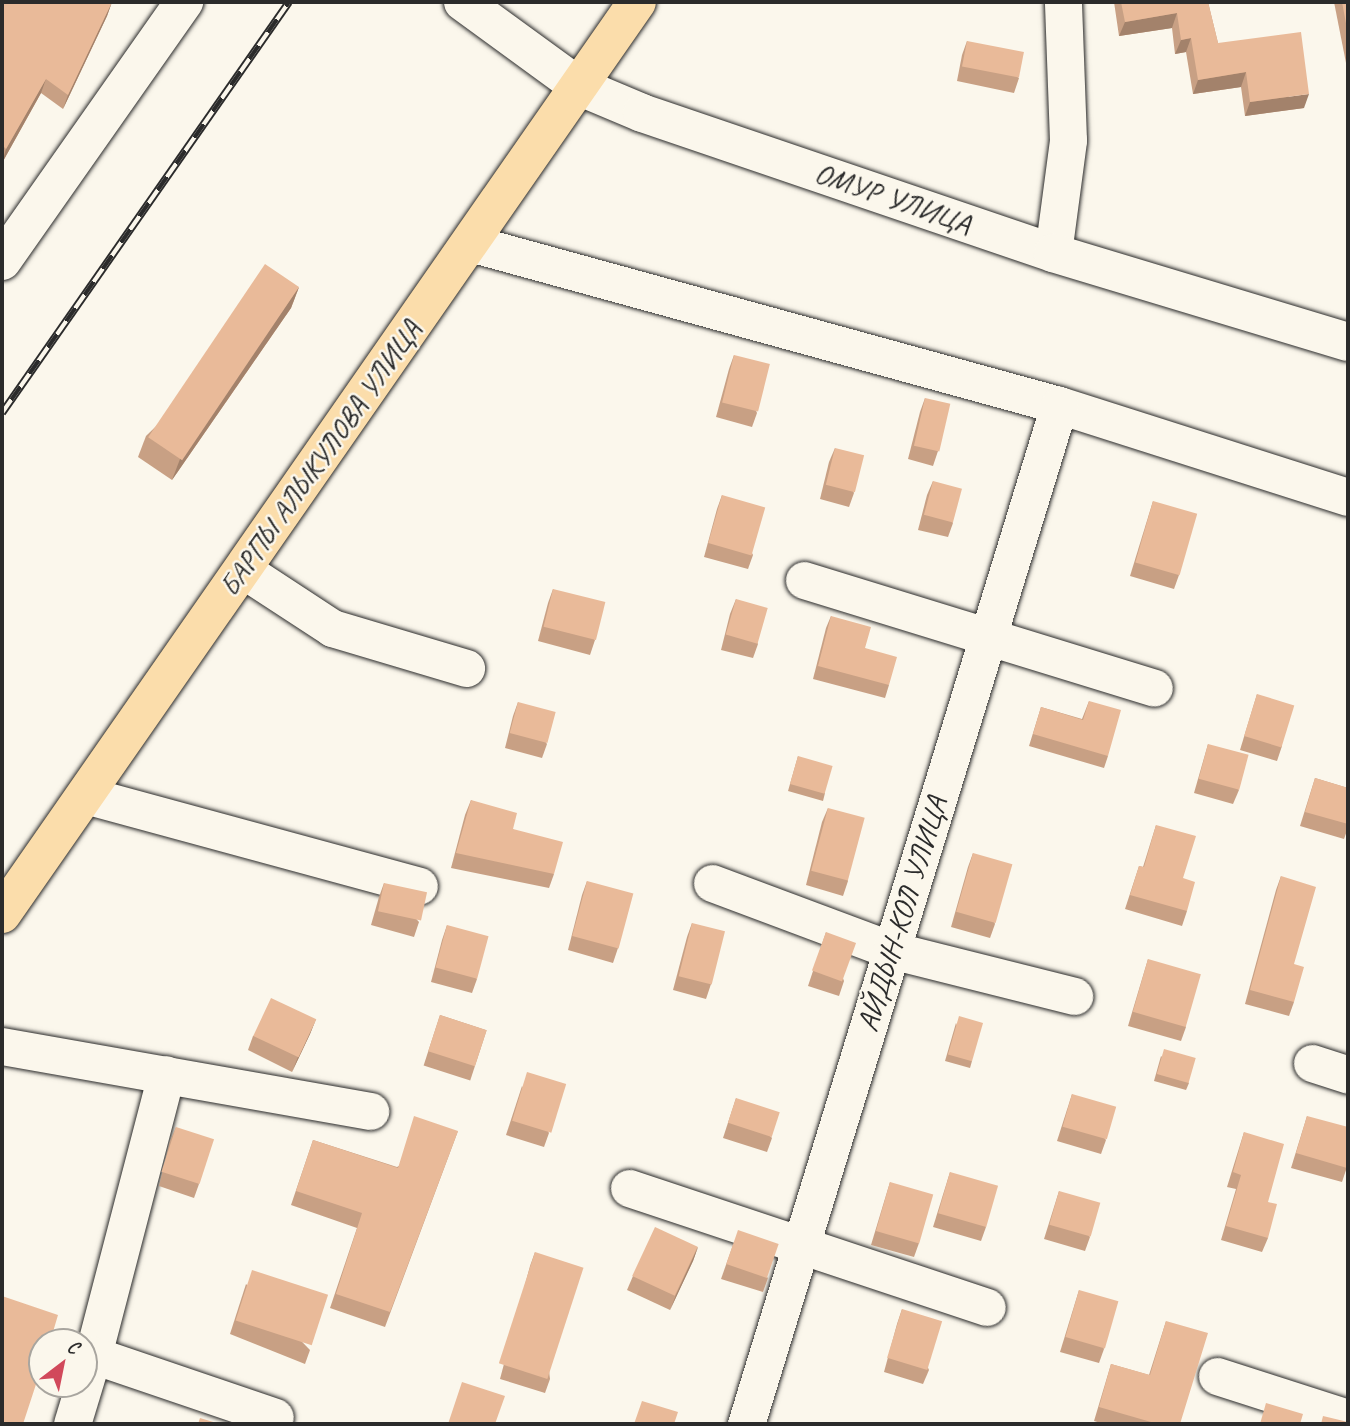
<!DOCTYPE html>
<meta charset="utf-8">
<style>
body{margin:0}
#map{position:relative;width:1350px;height:1426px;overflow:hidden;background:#fbf7ec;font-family:Caveat,sans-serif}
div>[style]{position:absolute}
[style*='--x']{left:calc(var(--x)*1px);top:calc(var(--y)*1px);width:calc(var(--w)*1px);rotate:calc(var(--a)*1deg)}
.roads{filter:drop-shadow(0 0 2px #2b2b2b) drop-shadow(0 0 2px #2b2b2b)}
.minor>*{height:37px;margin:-18.5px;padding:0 18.5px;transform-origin:18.5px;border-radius:18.5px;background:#fbf7ec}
.tertiary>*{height:38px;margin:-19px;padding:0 19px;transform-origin:19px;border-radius:19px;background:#fbf7ec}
.primary>*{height:38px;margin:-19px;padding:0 19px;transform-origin:19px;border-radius:19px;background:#fbddab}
.rail>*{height:8px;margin-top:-4px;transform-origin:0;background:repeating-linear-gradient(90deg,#fbf7ec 0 16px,#2b2b2b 0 32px);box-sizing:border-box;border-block:2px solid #2b2b2b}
.wall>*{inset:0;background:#c8a084;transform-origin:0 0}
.shaded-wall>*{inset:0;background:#a3826b}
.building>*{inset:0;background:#e9ba99;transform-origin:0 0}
span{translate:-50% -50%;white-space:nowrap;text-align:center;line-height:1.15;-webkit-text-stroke:5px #fbf7ec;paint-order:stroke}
.street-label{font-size:30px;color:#2b2b2b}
.frame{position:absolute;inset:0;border:4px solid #2b2b2b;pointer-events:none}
.north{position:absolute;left:28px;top:1328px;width:70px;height:70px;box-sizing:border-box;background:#fbf7ec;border:2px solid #a8a59f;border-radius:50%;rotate:32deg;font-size:19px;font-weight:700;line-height:28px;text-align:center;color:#2b2b2b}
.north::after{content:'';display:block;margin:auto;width:24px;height:32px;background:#d1495b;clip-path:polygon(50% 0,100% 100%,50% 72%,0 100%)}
</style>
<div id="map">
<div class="roads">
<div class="minor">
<i style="--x:470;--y:243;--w:611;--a:15.38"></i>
<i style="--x:1059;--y:405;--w:303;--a:17.7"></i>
<i style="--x:1053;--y:253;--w:114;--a:-82.4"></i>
<i style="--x:1068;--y:140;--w:138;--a:-92.1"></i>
<i style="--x:242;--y:569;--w:108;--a:33.2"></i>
<i style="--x:332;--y:628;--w:140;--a:16.6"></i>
<i style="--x:804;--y:580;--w:366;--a:17.1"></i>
<i style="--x:85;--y:795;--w:346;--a:15.2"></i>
<i style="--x:712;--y:883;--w:191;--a:20.5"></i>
<i style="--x:891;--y:950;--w:189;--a:14.1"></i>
<i style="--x:2;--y:1046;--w:374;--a:10"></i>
<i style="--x:1312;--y:1063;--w:38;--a:18"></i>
<i style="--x:629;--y:1188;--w:377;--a:18.4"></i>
<i style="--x:93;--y:1355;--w:290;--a:-75.4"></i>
<i style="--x:1217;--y:1376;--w:138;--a:17.8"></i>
<i style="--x:72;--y:1424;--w:72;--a:-73.1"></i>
<i style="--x:93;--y:1355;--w:192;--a:18.8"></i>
<i style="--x:746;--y:1424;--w:1066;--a:-72.92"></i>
</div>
<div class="tertiary">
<i style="--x:463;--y:2;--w:142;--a:36.1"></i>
<i style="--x:578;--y:86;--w:69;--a:22.9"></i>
<i style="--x:642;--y:113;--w:434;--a:18.8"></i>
<i style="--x:1053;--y:253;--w:308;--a:16.8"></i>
<i style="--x:2;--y:261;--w:317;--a:-54.9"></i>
</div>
<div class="primary">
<i style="--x:2;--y:914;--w:1111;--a:-55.15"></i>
</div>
</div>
<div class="rail">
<i style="--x:2;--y:413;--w:501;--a:-55.07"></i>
</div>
<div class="wall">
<i style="clip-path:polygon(2px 2px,112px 2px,107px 16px,63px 109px,41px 93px,2px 163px)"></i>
<i style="clip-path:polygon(1114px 2px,1208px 2px,1218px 43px,1304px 108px,1245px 116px,1241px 87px,1193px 94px,1186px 52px,1175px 54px,1172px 28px,1119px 36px)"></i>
<i style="clip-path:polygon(1334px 2px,1348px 2px,1348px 68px,1347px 68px)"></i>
<i style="clip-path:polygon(967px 41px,1019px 78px,1014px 93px,957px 81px,962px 55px)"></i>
<i style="clip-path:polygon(299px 287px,291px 308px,172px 480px,138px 457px,146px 436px)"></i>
<i style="clip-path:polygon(734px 355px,757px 413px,752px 427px,716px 417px,729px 369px)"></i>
<i style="clip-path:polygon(925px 398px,938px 451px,933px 466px,908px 459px,920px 412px)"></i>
<i style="clip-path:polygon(835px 448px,854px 493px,849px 507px,820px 499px,829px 462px)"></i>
<i style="clip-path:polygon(933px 481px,953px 523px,948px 537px,918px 530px,927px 495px)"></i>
<i style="clip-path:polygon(722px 495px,753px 555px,748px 569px,704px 557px,717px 509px)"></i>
<i style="clip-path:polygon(1153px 501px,1179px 575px,1174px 589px,1130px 576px)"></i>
<i style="clip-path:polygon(553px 589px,595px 640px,590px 655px,538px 641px,548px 603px)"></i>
<i style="clip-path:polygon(736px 599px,758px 644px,753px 658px,721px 650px,730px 614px)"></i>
<i style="clip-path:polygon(831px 616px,865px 648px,889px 685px,885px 698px,813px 679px,826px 628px)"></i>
<i style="clip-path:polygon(1257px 694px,1282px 746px,1277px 761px,1240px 750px)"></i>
<i style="clip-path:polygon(1089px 701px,1108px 756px,1104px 768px,1029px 746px,1041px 707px,1082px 719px)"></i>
<i style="clip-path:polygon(518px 702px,547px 744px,542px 758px,505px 748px,513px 716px)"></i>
<i style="clip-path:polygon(1208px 744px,1239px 790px,1233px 804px,1194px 793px)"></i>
<i style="clip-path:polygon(798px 756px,825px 793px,823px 801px,788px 791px)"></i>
<i style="clip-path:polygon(1315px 778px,1348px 788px,1348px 828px,1344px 839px,1300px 826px)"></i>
<i style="clip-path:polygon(471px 800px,513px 829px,554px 874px,549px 888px,451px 868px,465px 815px)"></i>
<i style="clip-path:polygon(828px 808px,848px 881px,843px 896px,806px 885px,822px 822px)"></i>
<i style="clip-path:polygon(1156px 825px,1183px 878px,1187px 911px,1182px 926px,1125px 909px,1139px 866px,1143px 867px)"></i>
<i style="clip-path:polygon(973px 853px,995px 924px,990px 938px,951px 927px,968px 867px)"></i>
<i style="clip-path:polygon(1281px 876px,1294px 964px,1294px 1002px,1289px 1016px,1245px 1004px,1276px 890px)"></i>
<i style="clip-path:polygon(587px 881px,618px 948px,613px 963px,568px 950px,582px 895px)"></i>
<i style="clip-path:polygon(384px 883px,419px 922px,414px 937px,371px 925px,379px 897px)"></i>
<i style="clip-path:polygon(692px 923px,711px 984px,706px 999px,673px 990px,687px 937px)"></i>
<i style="clip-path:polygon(447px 925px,477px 979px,472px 993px,431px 982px,442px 940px)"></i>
<i style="clip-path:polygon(826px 932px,844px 981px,839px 996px,808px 986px)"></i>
<i style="clip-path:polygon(1148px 959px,1186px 1027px,1181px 1041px,1128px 1026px)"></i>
<i style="left:440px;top:1015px;width:49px;height:53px;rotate:18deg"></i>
<i style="clip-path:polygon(316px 1019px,310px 1034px,292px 1072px,248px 1050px,253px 1036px)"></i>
<i style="clip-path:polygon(956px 1023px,972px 1061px,970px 1068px,945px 1061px)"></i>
<i style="clip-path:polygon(1161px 1056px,1189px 1083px,1186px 1090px,1154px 1081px)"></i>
<i style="clip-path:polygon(522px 1086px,549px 1133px,544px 1147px,506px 1135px)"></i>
<i style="clip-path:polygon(1072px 1094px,1106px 1140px,1101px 1154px,1057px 1141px)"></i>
<i style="clip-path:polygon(736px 1098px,772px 1138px,767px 1152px,723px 1138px)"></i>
<i style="clip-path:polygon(1307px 1116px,1348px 1164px,1342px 1182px,1291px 1168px)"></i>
<i style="clip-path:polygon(176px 1127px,199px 1184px,194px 1198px,159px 1186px,170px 1141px)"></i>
<i style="clip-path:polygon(458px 1131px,385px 1327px,330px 1308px,357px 1228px,291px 1205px,313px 1140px,397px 1167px)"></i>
<i style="clip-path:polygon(1244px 1132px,1268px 1202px,1268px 1238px,1262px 1252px,1221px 1240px,1236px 1189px,1227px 1187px)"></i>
<i style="clip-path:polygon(950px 1172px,986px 1227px,981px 1241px,933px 1227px)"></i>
<i style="clip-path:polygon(890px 1182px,919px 1243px,914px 1257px,871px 1245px)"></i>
<i style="clip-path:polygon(1059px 1191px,1090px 1237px,1085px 1251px,1044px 1239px)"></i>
<i style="clip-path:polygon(733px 1245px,768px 1278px,763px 1292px,721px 1279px)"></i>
<i style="clip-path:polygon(698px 1247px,693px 1261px,670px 1310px,627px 1290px,633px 1276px)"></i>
<i style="clip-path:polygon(535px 1252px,550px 1379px,545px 1393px,500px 1379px,530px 1266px)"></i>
<i style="clip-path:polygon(246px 1284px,310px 1350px,305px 1364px,230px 1334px)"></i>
<i style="clip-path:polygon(1079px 1290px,1104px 1349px,1099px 1363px,1060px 1352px)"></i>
<i style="clip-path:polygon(902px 1309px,929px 1370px,923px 1384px,884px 1372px,897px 1324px)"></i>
<i style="clip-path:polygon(1166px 1321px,1180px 1424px,1104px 1424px,1094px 1421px,1111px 1364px,1149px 1375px)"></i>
</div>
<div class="shaded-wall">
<i style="clip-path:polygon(112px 2px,107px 16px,63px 109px,68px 95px)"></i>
<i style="clip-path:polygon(1177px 13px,1172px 28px,1119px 36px,1125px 22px)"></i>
<i style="clip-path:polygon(1191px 38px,1186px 52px,1175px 54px,1181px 40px)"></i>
<i style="clip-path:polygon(1246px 72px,1241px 87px,1193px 94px,1198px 80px)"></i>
<i style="clip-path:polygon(46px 79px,41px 93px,2px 163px,6px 149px)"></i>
<i style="clip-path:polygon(1309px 94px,1304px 108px,1245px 116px,1250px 102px)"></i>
<i style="clip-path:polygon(299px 287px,291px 308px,172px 480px,180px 459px)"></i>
<i style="clip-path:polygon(316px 1019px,310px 1034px,292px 1072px,298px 1057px)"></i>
<i style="clip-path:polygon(698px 1247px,693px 1261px,670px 1310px,676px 1295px)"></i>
</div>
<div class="building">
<i style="clip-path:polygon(2px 2px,112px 2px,68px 95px,46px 79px,6px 149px,2px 145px)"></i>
<i style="clip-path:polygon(1121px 2px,1208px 2px,1218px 43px,1301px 32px,1309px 94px,1250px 102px,1246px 72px,1198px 80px,1191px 38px,1181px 40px,1177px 13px,1125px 22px)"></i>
<i style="clip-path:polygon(1342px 2px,1348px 2px,1348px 34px)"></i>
<i style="left:967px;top:41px;width:58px;height:26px;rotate:11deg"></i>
<i style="left:265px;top:264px;width:41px;height:209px;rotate:34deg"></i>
<i style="left:734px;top:355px;width:37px;height:49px;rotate:14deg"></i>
<i style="left:925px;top:398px;width:26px;height:49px;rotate:13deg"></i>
<i style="left:835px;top:448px;width:30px;height:38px;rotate:14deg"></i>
<i style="left:933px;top:481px;width:30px;height:35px;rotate:15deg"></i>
<i style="left:722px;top:495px;width:45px;height:50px;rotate:16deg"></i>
<i style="left:1153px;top:501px;width:46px;height:64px;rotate:16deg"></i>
<i style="left:553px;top:589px;width:54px;height:39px;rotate:14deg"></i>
<i style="left:736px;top:599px;width:33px;height:37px;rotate:16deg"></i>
<i style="clip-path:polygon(831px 616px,871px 627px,865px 648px,897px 657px,889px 685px,818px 666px)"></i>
<i style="left:1257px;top:694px;width:39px;height:44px;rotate:17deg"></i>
<i style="clip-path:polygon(1089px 701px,1121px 710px,1108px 756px,1033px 734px,1041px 707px,1083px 720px)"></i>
<i style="left:518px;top:702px;width:39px;height:32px;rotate:15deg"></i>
<i style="left:1208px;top:744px;width:42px;height:36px;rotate:15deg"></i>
<i style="left:798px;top:756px;width:36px;height:29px;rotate:16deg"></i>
<i style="clip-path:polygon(1315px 778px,1348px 788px,1348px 824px,1305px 812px)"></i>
<i style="clip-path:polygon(471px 800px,517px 813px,513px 829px,563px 842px,554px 874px,456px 853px)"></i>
<i style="left:828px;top:808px;width:38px;height:65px;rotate:15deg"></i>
<i style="clip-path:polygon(1156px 825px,1196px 836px,1183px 878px,1195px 882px,1187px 911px,1130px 895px,1139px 866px,1144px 867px)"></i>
<i style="left:973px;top:853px;width:41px;height:61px;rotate:16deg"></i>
<i style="clip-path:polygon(1281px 876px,1316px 887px,1294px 964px,1304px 967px,1294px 1002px,1250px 990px)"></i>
<i style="left:587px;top:881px;width:48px;height:57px;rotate:15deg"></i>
<i style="left:384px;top:883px;width:44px;height:29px;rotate:12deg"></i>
<i style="left:692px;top:923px;width:34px;height:55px;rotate:14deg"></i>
<i style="left:447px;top:925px;width:43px;height:44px;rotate:15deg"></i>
<i style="left:826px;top:932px;width:32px;height:41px;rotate:20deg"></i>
<i style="left:1148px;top:959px;width:55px;height:55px;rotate:16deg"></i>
<i style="left:271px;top:998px;width:50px;height:42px;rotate:25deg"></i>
<i style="left:440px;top:1015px;width:49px;height:38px;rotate:18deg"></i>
<i style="left:959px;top:1016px;width:25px;height:40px;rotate:16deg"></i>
<i style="left:1164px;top:1049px;width:33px;height:26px;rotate:16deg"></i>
<i style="left:527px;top:1072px;width:41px;height:51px;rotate:17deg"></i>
<i style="left:1072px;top:1094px;width:46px;height:34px;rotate:16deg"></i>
<i style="left:736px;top:1098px;width:46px;height:26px;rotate:18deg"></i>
<i style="clip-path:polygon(414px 1116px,458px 1131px,390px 1312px,336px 1294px,362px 1213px,296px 1191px,313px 1140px,398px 1168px)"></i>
<i style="clip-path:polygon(1307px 1116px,1348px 1127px,1348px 1164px,1347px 1168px,1296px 1153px)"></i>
<i style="left:176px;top:1127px;width:40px;height:47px;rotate:18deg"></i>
<i style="clip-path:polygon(1244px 1132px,1284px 1144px,1268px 1202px,1277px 1204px,1268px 1238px,1226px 1226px,1241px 1175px,1233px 1172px)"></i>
<i style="left:950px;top:1172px;width:50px;height:43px;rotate:16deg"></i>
<i style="left:890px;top:1182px;width:45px;height:51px;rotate:16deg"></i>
<i style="left:1059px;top:1191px;width:43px;height:35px;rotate:16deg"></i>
<i style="left:655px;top:1227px;width:47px;height:54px;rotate:25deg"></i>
<i style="left:738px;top:1230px;width:43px;height:36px;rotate:19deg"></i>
<i style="left:535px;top:1252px;width:51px;height:117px;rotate:18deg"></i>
<i style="left:252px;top:1270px;width:80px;height:53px;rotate:18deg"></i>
<i style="left:1079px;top:1290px;width:41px;height:49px;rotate:16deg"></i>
<i style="clip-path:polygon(2px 1296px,58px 1315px,50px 1342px,42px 1342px,42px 1366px,23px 1424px,2px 1424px)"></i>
<i style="left:902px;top:1309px;width:42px;height:51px;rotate:17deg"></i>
<i style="clip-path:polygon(1166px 1321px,1208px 1333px,1180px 1424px,1158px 1424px,1099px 1407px,1111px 1364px,1150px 1375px)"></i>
<i style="clip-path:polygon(462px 1382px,505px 1396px,495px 1424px,448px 1424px)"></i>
<i style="clip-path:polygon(642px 1401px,678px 1412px,674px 1424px,634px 1424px)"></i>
<i style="clip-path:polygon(1266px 1403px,1303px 1414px,1300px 1424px,1260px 1424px)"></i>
<i style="clip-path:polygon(1323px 1416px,1348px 1422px,1348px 1424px,1321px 1424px)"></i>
<i style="clip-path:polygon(200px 1418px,220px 1424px,198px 1424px)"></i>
</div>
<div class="street-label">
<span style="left:893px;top:198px;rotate:19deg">ОМУР УЛИЦА</span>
<span style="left:320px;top:458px;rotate:-55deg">БАРПЫ АЛЫКУЛОВА УЛИЦА</span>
<span style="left:902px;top:914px;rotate:-73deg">АЙДЫН-КОЛ УЛИЦА</span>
</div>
<div class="frame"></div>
<div class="north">С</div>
</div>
